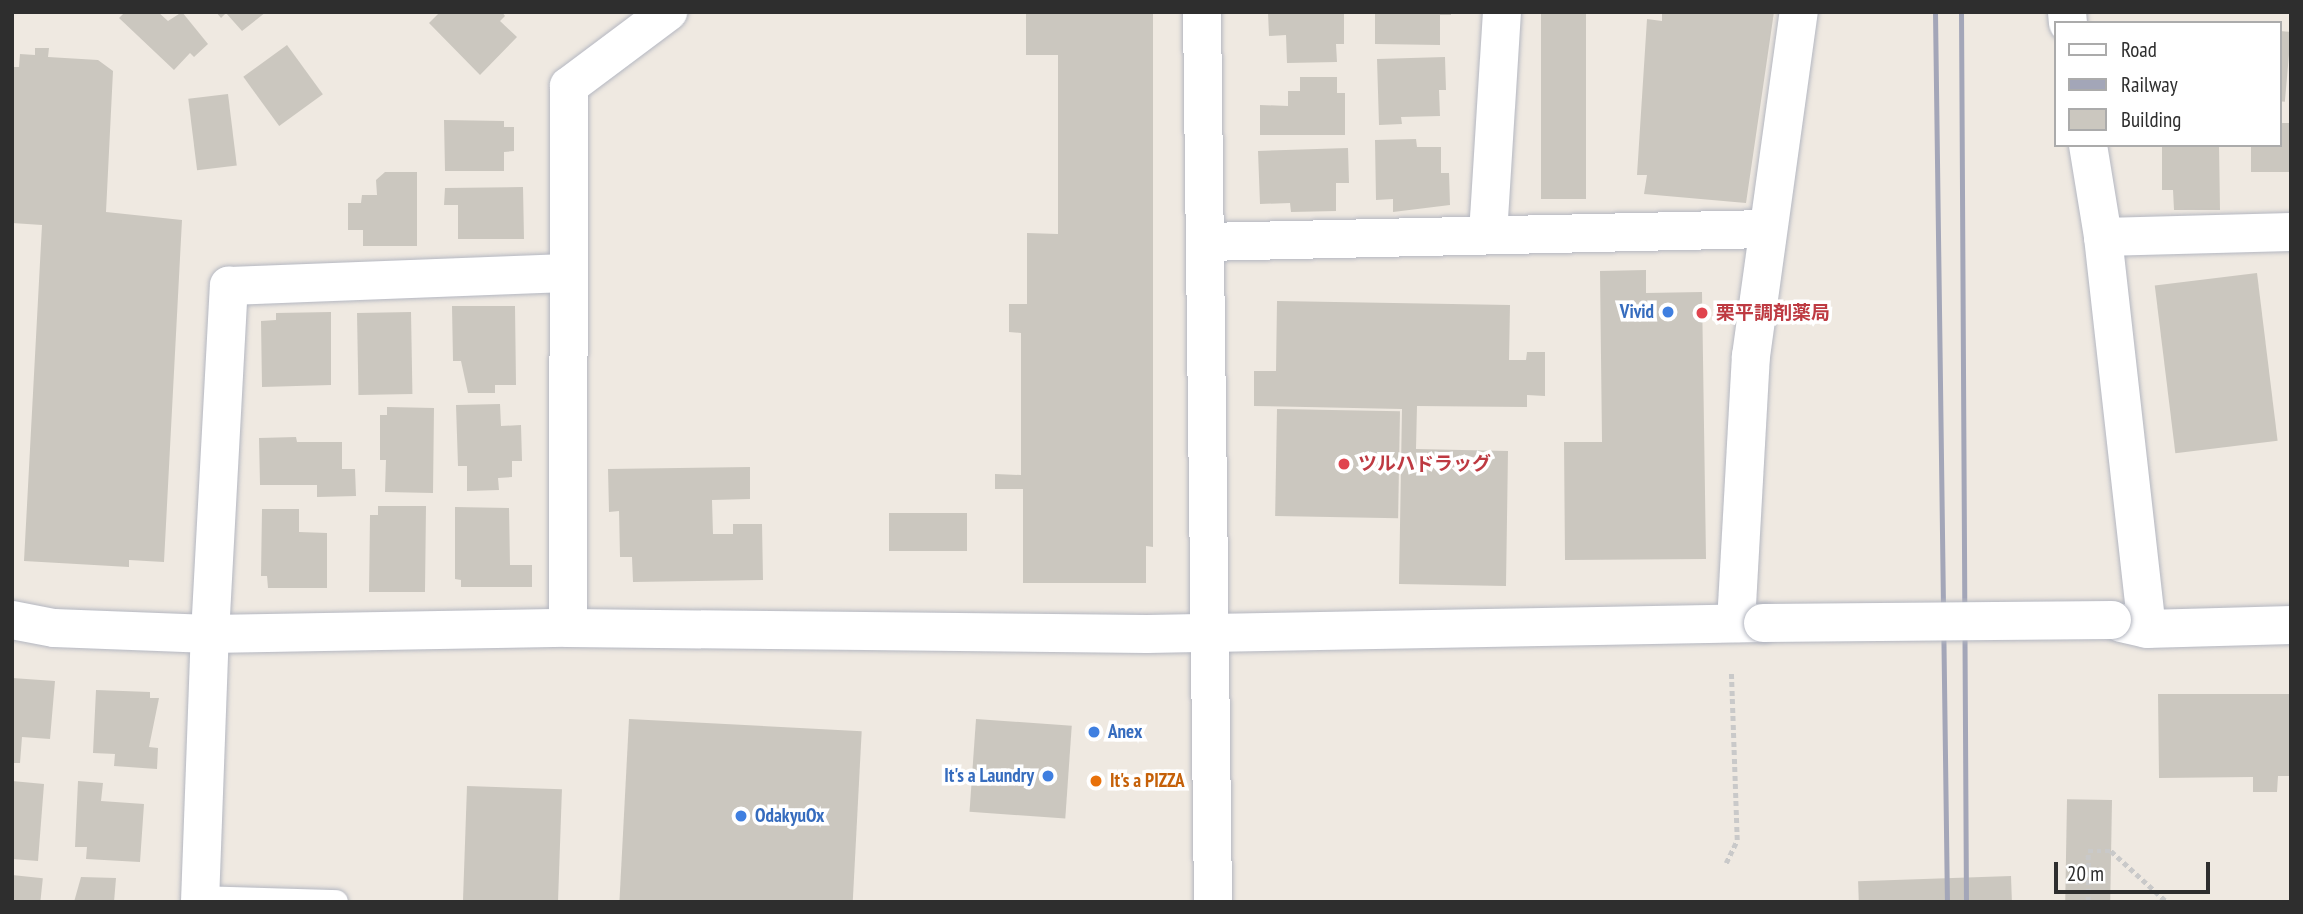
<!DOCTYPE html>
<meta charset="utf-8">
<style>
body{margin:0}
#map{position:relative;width:2303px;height:914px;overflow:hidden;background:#efe9e1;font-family:"PT Sans Narrow","Noto Sans JP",sans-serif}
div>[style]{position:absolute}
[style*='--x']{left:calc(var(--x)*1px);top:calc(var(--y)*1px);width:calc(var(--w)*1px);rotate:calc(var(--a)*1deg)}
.building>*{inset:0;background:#cbc7bf;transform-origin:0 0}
.path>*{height:4.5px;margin-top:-2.25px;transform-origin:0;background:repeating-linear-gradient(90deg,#c9c9c9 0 5px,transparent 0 8.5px)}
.roads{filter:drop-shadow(0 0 2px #b4b7c1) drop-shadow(0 0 2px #b4b7c1)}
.service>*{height:24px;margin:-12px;padding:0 12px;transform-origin:12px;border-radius:12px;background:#fff}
.minor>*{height:38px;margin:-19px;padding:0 19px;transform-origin:19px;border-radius:19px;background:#fff}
.tertiary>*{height:38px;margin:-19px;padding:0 19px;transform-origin:19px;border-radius:19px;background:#fff}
.rail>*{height:5px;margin:-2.5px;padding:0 2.5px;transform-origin:2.5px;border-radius:2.5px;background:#a3a6b8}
.bridges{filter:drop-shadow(0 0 2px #b4b7c1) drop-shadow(0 0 2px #b4b7c1)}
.tertiary-bridge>*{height:38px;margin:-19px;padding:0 19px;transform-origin:19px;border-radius:19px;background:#fff}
.dots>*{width:19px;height:19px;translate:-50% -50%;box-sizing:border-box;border:4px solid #fff;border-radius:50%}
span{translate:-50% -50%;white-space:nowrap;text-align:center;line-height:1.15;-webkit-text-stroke:7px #fff;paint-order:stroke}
.shop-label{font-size:19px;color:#366cbe;font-weight:700}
.right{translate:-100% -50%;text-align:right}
.left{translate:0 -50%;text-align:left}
.health-label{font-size:19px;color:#be3a42;font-weight:700}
.food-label{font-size:19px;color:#c56008;font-weight:700}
.frame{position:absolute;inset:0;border:14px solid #2e2e2e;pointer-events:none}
.legend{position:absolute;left:2054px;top:21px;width:228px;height:126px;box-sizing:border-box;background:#fff;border:2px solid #ababab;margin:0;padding:9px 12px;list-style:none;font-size:21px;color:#2e2e2e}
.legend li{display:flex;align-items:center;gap:14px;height:35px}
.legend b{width:35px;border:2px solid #ababab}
.scale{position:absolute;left:2054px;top:862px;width:156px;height:32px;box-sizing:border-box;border:4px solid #2e2e2e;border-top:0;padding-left:9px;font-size:21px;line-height:24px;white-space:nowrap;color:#2e2e2e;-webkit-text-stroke:5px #fff;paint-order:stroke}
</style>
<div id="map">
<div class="building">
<i style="clip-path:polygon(125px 12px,158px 12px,168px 21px,182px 12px,208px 44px,194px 57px,190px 53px,174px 70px,119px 18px)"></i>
<i style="clip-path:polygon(216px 12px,266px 12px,242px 31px,226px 13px,221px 18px)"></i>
<i style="clip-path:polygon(440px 12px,502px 12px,505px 16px,500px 21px,517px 37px,480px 75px,429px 23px)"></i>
<i style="clip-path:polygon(1026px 12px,1153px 12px,1153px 547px,1146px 546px,1146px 583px,1023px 583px,1023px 489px,995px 489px,995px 474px,1021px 475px,1021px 333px,1009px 332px,1009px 304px,1027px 304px,1027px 233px,1058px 234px,1058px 55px,1026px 55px)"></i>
<i style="clip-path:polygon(1268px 12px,1344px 12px,1344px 44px,1336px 44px,1337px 62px,1287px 63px,1286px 35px,1269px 36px)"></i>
<i style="clip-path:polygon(1375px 12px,1451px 12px,1451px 15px,1440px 15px,1440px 45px,1375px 44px)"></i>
<i style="left:1541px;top:12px;width:45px;height:187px"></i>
<i style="clip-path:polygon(1662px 12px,1774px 12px,1746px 203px,1644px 194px,1647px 175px,1637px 175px,1647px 19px,1662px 21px)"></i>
<i style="left:2280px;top:31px;width:11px;height:70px;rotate:5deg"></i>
<i style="left:287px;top:45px;width:61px;height:54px;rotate:54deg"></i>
<i style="clip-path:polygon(35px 48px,49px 48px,48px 57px,98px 60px,113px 71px,106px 212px,182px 220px,164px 562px,129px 560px,129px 567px,24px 561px,42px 225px,12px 223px,12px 67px,19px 67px,20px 54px,35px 55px)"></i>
<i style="clip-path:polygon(1445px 57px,1446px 90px,1439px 90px,1440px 116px,1401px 117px,1402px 124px,1379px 125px,1377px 59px)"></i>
<i style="clip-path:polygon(1300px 77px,1337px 77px,1337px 93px,1345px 93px,1345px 135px,1260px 135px,1260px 105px,1288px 106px,1288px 91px,1300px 91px)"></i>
<i style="left:228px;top:94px;width:72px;height:40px;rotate:83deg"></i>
<i style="clip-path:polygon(444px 120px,504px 121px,504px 127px,514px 127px,514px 151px,504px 152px,504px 171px,445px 171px)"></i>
<i style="clip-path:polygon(2280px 123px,2291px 123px,2291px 172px,2251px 172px,2251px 145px,2280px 145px)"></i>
<i style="clip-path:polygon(1416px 139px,1417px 147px,1441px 147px,1441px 173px,1449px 173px,1450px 205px,1393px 212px,1393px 199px,1376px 200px,1375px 140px)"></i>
<i style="clip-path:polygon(2162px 145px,2219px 145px,2220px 210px,2174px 210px,2173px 190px,2162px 190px)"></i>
<i style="clip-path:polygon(1348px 148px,1349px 183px,1336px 183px,1336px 211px,1291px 212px,1290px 203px,1260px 204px,1258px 151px)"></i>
<i style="clip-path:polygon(385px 172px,417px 172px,417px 246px,363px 246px,363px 230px,348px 230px,348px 203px,361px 203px,362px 195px,377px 195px,376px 180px)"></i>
<i style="clip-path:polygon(523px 187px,524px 239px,458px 239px,458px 205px,444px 205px,445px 188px)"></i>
<i style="clip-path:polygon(1646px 270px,1646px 293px,1702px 292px,1706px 559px,1565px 560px,1564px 442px,1602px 442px,1600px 271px)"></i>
<i style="left:2257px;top:273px;width:169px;height:103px;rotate:83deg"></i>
<i style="clip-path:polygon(1277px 301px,1510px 305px,1509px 360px,1526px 360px,1527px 352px,1545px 352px,1545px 396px,1527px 395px,1527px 407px,1417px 406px,1416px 449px,1508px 451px,1506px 586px,1399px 584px,1402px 409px,1254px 406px,1254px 371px,1276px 371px)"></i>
<i style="clip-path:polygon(452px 306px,515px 306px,516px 385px,495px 385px,495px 393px,468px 393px,461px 361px,453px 361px)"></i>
<i style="clip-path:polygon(331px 312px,331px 385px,262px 387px,261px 321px,276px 320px,276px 313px)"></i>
<i style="left:411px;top:312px;width:82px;height:54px;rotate:89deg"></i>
<i style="clip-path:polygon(500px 404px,501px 426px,521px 425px,522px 461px,512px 461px,512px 477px,498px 478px,499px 490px,467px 491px,467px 466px,458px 466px,456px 405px)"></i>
<i style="clip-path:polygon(387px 407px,434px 408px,433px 493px,385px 492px,386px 460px,380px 460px,380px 415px,387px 415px)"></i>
<i style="left:1277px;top:409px;width:123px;height:107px;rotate:1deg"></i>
<i style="clip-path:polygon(296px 437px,297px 442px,342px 442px,342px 469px,355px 469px,356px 496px,317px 497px,317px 485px,260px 485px,259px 438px)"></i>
<i style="clip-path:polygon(750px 467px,750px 499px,712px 500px,713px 534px,733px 534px,733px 524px,762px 524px,763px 580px,633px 582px,632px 557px,620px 557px,619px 511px,609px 512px,608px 469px)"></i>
<i style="clip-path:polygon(378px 506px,426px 506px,425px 592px,369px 592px,370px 515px,378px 515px)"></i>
<i style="clip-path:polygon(455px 507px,509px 508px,510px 565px,532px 565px,532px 587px,461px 587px,461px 580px,455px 579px)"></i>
<i style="clip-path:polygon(262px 509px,299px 509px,299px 532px,327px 533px,327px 588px,268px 588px,267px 576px,261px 576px)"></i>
<i style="left:889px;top:513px;width:78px;height:38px"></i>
<i style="clip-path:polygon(12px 678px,55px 681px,50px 739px,22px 737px,20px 763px,12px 763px)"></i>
<i style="clip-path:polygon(96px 690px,150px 692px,150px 698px,159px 698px,149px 747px,158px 748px,157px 769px,114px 766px,115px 754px,93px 753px)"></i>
<i style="clip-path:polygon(2158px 694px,2291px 694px,2291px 776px,2278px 776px,2277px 792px,2253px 792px,2253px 777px,2159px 778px)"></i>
<i style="left:629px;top:719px;width:233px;height:183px;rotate:3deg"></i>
<i style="left:976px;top:719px;width:96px;height:93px;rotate:4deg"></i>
<i style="clip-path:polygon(12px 781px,44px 784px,38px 861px,12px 859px)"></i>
<i style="clip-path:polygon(78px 781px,103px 783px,101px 801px,144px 804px,140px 862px,86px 859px,87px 847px,75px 847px)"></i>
<i style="left:467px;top:786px;width:95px;height:116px;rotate:2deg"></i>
<i style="left:2112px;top:800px;width:102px;height:45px;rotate:91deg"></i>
<i style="left:12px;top:875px;width:31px;height:27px;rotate:6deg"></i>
<i style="left:2011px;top:876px;width:26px;height:153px;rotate:88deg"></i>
<i style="clip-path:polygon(81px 877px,116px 878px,114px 902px,74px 902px)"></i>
</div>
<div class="path">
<i style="--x:1726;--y:863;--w:25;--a:-64"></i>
<i style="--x:1737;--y:840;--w:169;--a:-92"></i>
<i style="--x:2088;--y:902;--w:51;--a:-90"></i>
<i style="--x:2088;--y:851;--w:23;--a:0"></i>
<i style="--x:2111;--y:851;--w:76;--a:42.3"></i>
</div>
<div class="roads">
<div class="service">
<i style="--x:200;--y:898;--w:136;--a:1.7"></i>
</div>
<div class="minor">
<i style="--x:1488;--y:234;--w:222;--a:-86.4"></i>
<i style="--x:2103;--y:237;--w:188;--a:-1.5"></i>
<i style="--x:1206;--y:242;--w:561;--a:-1.33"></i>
<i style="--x:12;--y:620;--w:43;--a:10.8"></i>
<i style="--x:54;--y:628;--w:156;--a:2.2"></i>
<i style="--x:210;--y:634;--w:349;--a:-86.9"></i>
<i style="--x:229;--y:286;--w:338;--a:-2.2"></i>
<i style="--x:1736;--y:623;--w:267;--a:-86.8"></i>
<i style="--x:1751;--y:356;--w:347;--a:-82.1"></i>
<i style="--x:568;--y:628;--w:542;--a:-89.89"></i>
<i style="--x:569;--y:86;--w:124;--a:-36.8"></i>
</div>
<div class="tertiary">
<i style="--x:1202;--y:12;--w:890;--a:89.29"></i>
<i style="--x:2067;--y:12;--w:11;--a:85"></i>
<i style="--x:2088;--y:145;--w:93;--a:80.7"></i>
<i style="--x:2103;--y:237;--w:394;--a:83.6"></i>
<i style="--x:2121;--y:623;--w:27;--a:13"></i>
<i style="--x:2147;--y:629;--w:144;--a:-1.6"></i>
<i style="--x:200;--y:902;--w:268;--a:-87.9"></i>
<i style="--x:210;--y:634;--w:358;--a:-1"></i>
<i style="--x:568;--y:628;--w:579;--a:0.59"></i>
<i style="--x:1147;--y:634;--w:616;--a:-1.02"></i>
</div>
</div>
<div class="rail">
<i style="--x:1935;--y:12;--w:890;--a:89.23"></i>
<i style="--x:1961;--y:12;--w:890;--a:89.68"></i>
</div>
<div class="bridges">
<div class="tertiary-bridge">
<i style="--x:1763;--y:623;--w:349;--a:-0.5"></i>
</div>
</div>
<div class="dots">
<i style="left:1668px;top:312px;background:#3f7fe0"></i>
<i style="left:1702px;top:313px;background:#e0444e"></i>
<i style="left:1344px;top:464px;background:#e0444e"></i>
<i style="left:1094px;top:732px;background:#3f7fe0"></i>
<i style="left:1048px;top:776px;background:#3f7fe0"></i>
<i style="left:1096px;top:781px;background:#e8710a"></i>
<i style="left:741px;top:816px;background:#3f7fe0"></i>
</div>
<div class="shop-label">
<span class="right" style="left:1654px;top:312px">Vivid</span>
<span class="left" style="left:1108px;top:732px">Anex</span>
<span class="right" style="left:1034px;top:776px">It's a Laundry</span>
<span class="left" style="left:755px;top:816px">OdakyuOx</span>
</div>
<div class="health-label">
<span class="left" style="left:1716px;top:313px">栗平調剤薬局</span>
<span class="left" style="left:1358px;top:464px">ツルハドラッグ</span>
</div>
<div class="food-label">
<span class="left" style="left:1110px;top:781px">It's a PIZZA</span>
</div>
<div class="frame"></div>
<ul class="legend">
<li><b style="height:9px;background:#fff"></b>Road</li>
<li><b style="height:9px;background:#a3a6b8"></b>Railway</li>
<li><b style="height:19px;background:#cbc7bf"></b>Building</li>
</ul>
<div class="scale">20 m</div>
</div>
